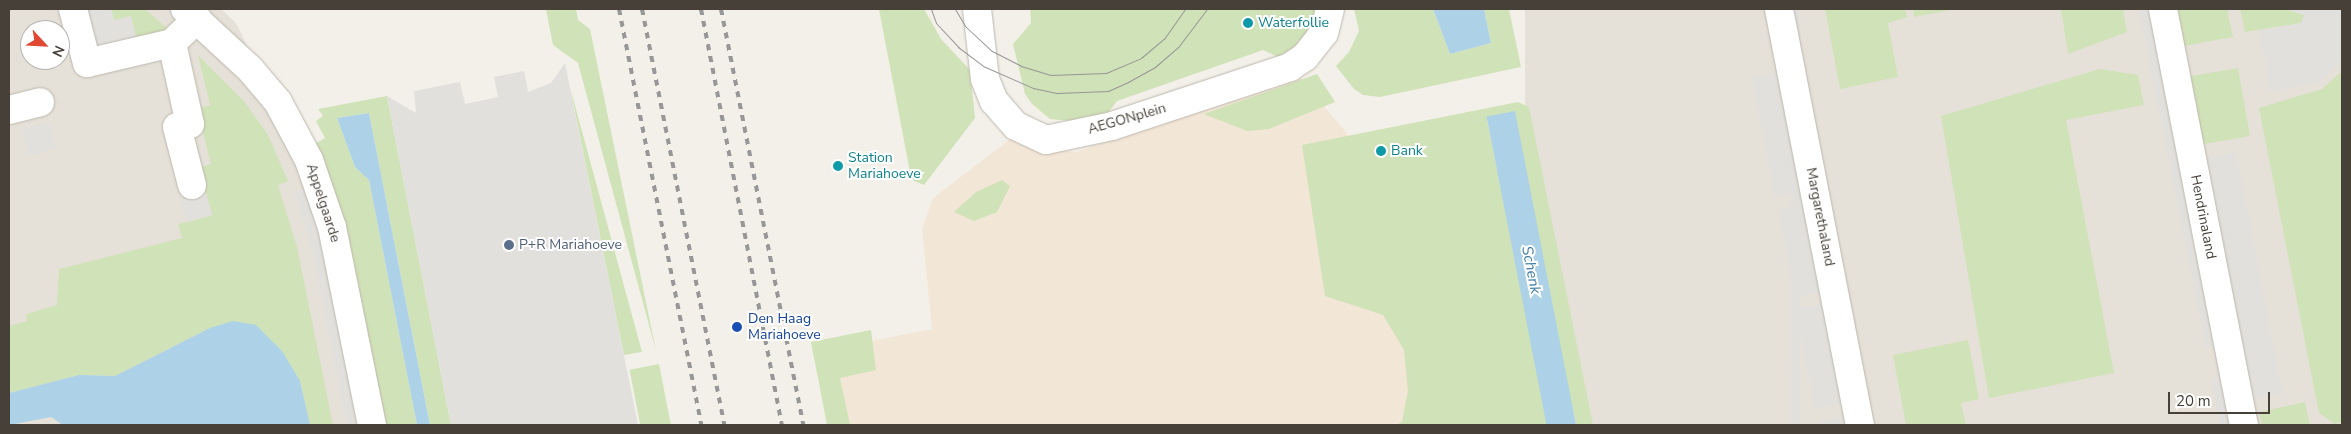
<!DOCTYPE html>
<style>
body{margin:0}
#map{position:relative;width:2351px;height:434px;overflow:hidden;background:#f3f0ea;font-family:"Nunito Sans",sans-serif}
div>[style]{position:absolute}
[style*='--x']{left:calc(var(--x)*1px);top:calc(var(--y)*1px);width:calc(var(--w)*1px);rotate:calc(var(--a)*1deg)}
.residential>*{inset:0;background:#e6e1d8;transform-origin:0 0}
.commercial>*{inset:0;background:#f2e6d7}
.green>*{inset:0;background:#d0e2b7;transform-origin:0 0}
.parking>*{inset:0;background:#e2e0dd;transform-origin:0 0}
.water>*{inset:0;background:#add2e8;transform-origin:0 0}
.roads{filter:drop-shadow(0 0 1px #bdb7ad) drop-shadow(0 0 1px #bdb7ad)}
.minor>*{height:28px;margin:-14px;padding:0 14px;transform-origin:14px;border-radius:14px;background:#fff}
.tram>*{height:1px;margin:-0.5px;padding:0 0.5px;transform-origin:0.5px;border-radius:0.5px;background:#979797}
.rail>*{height:4px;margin-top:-2px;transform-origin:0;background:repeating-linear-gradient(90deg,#979797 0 6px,transparent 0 12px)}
.dots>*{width:14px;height:14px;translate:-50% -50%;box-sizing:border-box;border:2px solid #fff;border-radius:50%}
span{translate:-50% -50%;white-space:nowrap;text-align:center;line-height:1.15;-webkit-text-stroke:4px #fff;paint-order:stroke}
.culture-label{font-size:14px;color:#0d838f}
.left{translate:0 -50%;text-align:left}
.street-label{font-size:14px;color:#464039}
.service-label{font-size:14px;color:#4e5e75}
.transit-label{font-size:14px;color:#164399}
.water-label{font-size:15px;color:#3e7ca5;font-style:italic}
.frame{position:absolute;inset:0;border:10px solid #464039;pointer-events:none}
.north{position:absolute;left:20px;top:20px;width:50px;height:50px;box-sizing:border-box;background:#fff;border:1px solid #b5b3b0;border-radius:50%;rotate:115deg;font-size:14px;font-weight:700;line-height:20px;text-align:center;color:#464039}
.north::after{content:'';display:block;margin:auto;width:18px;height:22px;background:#e04833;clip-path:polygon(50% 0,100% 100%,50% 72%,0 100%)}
.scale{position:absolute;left:2168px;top:392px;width:102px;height:22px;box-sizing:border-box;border:2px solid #464039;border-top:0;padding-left:6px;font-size:15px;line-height:18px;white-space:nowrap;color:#464039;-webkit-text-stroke:4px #fff;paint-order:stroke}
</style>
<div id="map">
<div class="residential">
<i style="clip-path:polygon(evenodd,9px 9px,221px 9px,236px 23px,298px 147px,327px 231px,365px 425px,9px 425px,9px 9px,30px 30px,60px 30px,60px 60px,30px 60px,30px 30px)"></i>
<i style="left:1525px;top:9px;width:817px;height:425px"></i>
</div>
<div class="commercial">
<i style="clip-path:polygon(1297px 74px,1371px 162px,1427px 425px,839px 425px,825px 350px,932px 329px,922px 229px,933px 198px,1017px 134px,1045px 149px,1076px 152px)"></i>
</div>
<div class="green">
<i style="clip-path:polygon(111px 9px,145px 9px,170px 31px,137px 41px,114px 20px)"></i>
<i style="clip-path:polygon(546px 9px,576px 9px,578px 20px,590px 29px,656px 351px,578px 63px,553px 45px)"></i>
<i style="clip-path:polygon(879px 9px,924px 9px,941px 39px,970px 70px,975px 118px,924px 185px,914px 181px,910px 172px)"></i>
<i style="clip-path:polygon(1030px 9px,1316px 9px,1316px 14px,1308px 31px,1294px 47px,1278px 57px,1263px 50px,1117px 101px,1106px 115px,1072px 121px,1050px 119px,1032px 104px,1025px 94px,1013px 44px,1031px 23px)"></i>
<i style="clip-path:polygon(1354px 9px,1433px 9px,1450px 54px,1491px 43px,1484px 9px,1509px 9px,1521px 67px,1380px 97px,1363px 95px,1354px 89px,1336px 66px,1349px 52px,1359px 31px)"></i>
<i style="clip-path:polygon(1825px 9px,1905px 9px,1907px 17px,1888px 23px,1898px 77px,1840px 89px)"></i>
<i style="clip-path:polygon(1913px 9px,1956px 9px,1914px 17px)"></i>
<i style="clip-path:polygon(2061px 9px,2123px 9px,2127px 32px,2068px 54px)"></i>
<i style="clip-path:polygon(2177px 9px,2227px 9px,2233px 37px,2184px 46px)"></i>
<i style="clip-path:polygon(2240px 9px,2285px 9px,2305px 15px,2301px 23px,2245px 32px)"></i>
<i style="clip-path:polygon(198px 55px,244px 101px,268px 135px,288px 181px,278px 185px,297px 247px,333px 425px,310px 425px,300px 381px,210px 328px,115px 376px,79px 375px,9px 393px,9px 326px,27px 321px,26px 314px,57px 305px,59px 269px,182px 238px,178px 224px,212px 215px,199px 167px,211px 164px,197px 109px,210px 105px)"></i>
<i style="left:2238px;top:68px;width:69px;height:51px;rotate:80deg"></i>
<i style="clip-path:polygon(2100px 69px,2138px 75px,2144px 105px,2066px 120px,2114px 373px,1989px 398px,1941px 116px)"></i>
<i style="clip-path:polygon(2342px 71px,2342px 422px,2335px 424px,2319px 413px,2259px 108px,2322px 89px)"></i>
<i style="clip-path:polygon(1317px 74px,1335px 102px,1269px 129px,1247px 131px,1204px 114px)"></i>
<i style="clip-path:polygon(570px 87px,642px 352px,624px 355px)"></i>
<i style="clip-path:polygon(387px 96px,451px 425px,430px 425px,369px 113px,337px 118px,355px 167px,369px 180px,417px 425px,386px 425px,346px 231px,315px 144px,325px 138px,316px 121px,323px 116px,318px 109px)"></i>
<i style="clip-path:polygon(1518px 102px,1529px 107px,1593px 425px,1577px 425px,1487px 119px,1548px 425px,1396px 425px,1402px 422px,1408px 391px,1404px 350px,1383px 315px,1325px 296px,1302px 145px)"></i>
<i style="clip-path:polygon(1002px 180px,1010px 186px,997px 212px,974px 221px,954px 212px,976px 192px)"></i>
<i style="clip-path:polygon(871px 330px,876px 370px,840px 378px,850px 425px,827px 425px,811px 342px)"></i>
<i style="clip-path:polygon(1968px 340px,1979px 399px,1961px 403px,1966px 425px,1906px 425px,1893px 355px)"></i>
<i style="left:659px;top:364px;width:62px;height:30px;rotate:79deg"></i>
<i style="clip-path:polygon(2305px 402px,2310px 425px,2262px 425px,2259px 412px)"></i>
</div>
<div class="parking">
<i style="clip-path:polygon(86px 9px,111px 9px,114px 20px,131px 16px,137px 41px,96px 51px)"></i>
<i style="left:1791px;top:9px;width:9px;height:424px"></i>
<i style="clip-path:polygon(2139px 9px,2149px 9px,2214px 347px,2206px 349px)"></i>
<i style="clip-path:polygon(2285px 9px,2342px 9px,2342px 60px,2320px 82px,2269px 92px,2266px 62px,2257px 31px,2301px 23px,2304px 15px)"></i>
<i style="clip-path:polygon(565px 63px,638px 425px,451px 425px,387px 96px,416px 113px,414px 91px,460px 82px,465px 104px,498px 97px,494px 77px,524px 71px,528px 92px,551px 83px)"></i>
<i style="left:1776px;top:72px;width:122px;height:25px;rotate:79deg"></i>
<i style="left:50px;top:122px;width:27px;height:29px;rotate:75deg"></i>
<i style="left:2236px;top:152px;width:246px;height:30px;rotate:79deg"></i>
<i style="clip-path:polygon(304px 189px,322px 246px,357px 425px,347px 425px,312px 248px,294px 193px)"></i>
<i style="left:205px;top:190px;width:26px;height:26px;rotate:74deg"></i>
<i style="left:1803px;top:205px;width:89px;height:25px;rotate:79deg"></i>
<i style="left:1822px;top:303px;width:103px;height:27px;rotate:79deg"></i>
<i style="clip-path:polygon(2220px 378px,2226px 408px,2230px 425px,2220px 425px,2211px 380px)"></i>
<i style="clip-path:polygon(1845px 416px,1847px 425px,1822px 425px,1821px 420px)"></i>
</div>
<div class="water">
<i style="clip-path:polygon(1433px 9px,1484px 9px,1491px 43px,1450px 54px)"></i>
<i style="left:1515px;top:111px;width:320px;height:29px;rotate:79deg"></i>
<i style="clip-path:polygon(369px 113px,430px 425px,417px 425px,369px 180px,355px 167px,337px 118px)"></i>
<i style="clip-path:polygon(233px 321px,256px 325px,282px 351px,300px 381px,310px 425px,63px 425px,51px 417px,9px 425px,9px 393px,79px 375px,115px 376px,210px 328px)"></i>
</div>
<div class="roads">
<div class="minor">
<i style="--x:73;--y:9;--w:56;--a:75.5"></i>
<i style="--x:87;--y:63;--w:87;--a:-13.2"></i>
<i style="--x:172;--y:43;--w:35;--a:-44"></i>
<i style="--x:185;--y:9;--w:88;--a:42.7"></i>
<i style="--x:250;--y:69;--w:43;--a:49.7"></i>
<i style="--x:278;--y:102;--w:66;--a:61.9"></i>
<i style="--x:309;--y:160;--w:71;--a:71.1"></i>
<i style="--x:332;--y:227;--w:202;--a:78.6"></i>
<i style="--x:977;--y:9;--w:70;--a:83.5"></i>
<i style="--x:985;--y:79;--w:24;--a:68"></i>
<i style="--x:994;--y:101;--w:33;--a:49"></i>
<i style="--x:1016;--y:126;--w:33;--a:25"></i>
<i style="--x:1046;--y:140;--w:67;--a:-12"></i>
<i style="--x:1112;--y:126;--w:188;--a:-18.3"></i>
<i style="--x:1290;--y:67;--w:18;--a:-34"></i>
<i style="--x:1305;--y:57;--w:31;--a:-52"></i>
<i style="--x:1324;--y:33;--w:25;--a:-76"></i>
<i style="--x:1779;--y:9;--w:424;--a:79"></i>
<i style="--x:2163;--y:9;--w:424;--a:79"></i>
<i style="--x:172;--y:43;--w:83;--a:77.5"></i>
<i style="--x:190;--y:124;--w:13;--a:167"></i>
<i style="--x:177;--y:127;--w:60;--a:75.5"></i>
<i style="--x:9;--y:110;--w:32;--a:-14"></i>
</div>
</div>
<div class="tram">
<i style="--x:931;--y:9;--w:15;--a:70"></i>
<i style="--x:936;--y:23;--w:33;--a:47"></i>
<i style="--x:958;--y:47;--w:31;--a:37"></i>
<i style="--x:983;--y:66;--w:55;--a:23.7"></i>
<i style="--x:1033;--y:88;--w:25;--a:12"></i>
<i style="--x:1057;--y:93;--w:51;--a:-2.2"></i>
<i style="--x:1108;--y:91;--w:22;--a:-24"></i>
<i style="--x:1128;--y:82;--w:31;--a:-29"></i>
<i style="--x:1155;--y:67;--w:32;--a:-41"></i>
<i style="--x:1179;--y:46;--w:46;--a:-52.9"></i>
<i style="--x:955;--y:9;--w:21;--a:59"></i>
<i style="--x:966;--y:27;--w:35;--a:43"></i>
<i style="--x:992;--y:51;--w:33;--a:27"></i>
<i style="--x:1021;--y:66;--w:30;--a:17"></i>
<i style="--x:1050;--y:75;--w:56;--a:-2"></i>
<i style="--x:1106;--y:73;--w:38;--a:-23"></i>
<i style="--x:1141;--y:58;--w:30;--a:-40"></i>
<i style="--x:1164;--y:39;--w:37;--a:-55"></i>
</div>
<div class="rail">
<i style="--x:619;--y:9;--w:424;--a:78.8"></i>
<i style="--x:642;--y:9;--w:424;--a:78.8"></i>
<i style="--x:701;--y:9;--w:424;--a:79"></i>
<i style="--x:721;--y:9;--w:424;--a:78.8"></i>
</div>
<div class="dots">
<i style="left:1248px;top:23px;background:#0f9aa8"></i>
<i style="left:1381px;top:151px;background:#0f9aa8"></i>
<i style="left:838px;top:166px;background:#0f9aa8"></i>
<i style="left:509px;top:245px;background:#5c6f8a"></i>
<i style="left:737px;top:327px;background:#1a4fb4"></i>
</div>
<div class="culture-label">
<span class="left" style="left:1258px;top:23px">Waterfollie</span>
<span class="left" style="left:1391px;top:151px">Bank</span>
<span class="left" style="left:848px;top:166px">Station<br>Mariahoeve</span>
</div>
<div class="street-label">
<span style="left:1127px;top:119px;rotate:-16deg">AEGONplein</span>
<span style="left:323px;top:203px;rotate:72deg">Appelgaarde</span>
<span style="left:1820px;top:217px;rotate:79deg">Margarethaland</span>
<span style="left:2203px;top:217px;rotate:79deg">Hendrinaland</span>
</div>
<div class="service-label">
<span class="left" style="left:519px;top:245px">P+R Mariahoeve</span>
</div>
<div class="transit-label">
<span class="left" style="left:748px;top:327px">Den Haag<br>Mariahoeve</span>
</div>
<div class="water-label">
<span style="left:1531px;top:270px;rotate:79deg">Schenk</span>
</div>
<div class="frame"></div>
<div class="north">N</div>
<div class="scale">20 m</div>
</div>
